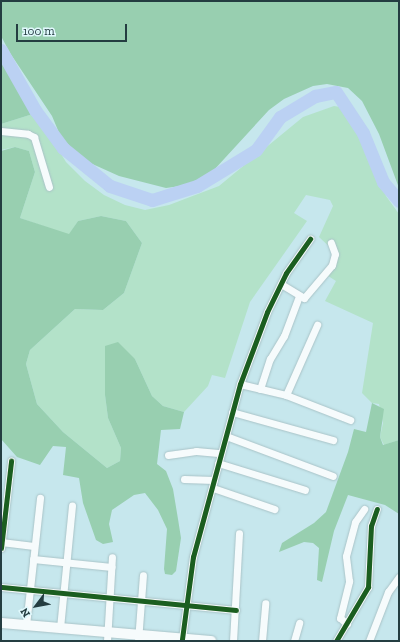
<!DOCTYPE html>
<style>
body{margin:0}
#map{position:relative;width:400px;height:642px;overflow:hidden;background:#c6e7ed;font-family:"Zilla Slab",serif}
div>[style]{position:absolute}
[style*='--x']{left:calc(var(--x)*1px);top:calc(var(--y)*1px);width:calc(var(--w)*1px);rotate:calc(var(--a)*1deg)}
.green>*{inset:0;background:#b3e2c9}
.forest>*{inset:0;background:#98cfb0}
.river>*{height:13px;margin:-6.5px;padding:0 6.5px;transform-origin:6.5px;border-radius:6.5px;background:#bbd1f3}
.roads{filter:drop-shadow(0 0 1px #a9c3c7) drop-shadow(0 0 1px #a9c3c7)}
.street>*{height:7px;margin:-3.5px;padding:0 3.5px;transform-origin:3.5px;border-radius:3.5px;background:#f6fbfc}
.secondary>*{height:10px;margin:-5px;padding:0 5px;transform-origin:5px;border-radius:5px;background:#f6fbfc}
.cycleway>*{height:5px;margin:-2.5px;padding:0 2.5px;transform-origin:2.5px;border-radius:2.5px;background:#1b5e20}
span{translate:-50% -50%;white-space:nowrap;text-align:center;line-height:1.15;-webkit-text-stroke:4px #e1f9fd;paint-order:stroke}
.frame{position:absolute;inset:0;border:2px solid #243d41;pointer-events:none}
.north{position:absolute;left:16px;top:586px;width:40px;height:40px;-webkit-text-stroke:3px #e1f9fd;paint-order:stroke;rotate:238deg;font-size:11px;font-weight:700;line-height:16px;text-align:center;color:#243d41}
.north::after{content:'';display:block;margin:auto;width:14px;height:18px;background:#243d41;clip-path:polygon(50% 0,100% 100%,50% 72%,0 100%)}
.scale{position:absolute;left:16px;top:24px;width:111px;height:18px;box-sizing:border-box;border:2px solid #243d41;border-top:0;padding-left:5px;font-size:12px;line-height:14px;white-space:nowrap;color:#243d41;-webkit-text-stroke:3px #e1f9fd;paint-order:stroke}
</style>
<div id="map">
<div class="green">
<i style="clip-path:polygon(334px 106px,346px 108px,373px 162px,386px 196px,399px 214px,399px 440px,384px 445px,380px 437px,383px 423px,379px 404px,372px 403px,362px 393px,373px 323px,325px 301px,336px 281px,325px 274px,337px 254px,319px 237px,333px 206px,330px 200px,306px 195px,294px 213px,307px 221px,250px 302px,225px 378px,212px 375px,208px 386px,184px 412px,163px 406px,152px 396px,135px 359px,105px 346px,105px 395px,108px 418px,121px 448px,120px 461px,107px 468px,63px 432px,37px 404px,26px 364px,30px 350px,75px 309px,103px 310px,124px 293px,142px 243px,126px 221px,101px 216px,78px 221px,69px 235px,20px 218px,35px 172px,29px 151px,15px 147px,1px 150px,1px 124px,36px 113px,66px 162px,85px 181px,104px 195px,125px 205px,145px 210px,169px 205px,219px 186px,303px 117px)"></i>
</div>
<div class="forest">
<i style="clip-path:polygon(1px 1px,399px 1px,399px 188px,379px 134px,362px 101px,348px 88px,327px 84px,313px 86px,284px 99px,269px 110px,202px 183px,166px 188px,119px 176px,88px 162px,75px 155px,60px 135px,52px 116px,10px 53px,1px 36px)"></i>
<i style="clip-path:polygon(1px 57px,36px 113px,1px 124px)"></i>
<i style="clip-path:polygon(15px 147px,29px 151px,35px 172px,20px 218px,69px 234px,78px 221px,101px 216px,126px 221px,142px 243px,124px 293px,103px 310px,75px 309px,30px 350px,26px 364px,37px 404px,63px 432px,107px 468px,120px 461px,121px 448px,108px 418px,105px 395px,105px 346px,118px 342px,135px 359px,152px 396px,163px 406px,184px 412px,180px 429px,161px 430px,157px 464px,166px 471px,173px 489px,178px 519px,181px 538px,176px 571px,172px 575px,165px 574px,164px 569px,167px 529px,158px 510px,145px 493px,134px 495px,112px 510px,109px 524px,113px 542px,103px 544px,96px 540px,83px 503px,79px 478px,63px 475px,66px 447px,53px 446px,40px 465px,17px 457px,1px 439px,1px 151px)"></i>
<i style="clip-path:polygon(372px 403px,384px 409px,380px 437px,383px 445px,399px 440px,399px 514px,385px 505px,348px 495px,334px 531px,322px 582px,317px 580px,319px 548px,313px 543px,304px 542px,279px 552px,282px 543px,314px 523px,326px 512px,348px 452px,354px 429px,366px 432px)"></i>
</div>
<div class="river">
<i style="--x:1;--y:50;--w:69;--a:60.5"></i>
<i style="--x:35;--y:110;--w:47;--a:53.6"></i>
<i style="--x:63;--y:148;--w:60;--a:39"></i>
<i style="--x:110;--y:186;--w:44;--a:18.4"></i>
<i style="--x:152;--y:200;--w:47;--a:-17.3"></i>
<i style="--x:197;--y:186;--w:69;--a:-31.4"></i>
<i style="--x:256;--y:150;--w:41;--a:-54"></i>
<i style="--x:280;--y:117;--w:41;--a:-31"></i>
<i style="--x:315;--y:96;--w:21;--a:-11"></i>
<i style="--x:336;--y:92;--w:49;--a:56.6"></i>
<i style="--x:363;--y:133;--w:53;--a:67.8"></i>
<i style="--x:383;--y:182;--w:25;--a:50"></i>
</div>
<div class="roads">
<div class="street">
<i style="--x:1;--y:131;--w:27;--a:6"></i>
<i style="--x:28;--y:134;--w:7;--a:27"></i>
<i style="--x:34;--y:137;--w:52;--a:73.3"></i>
<i style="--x:281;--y:284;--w:27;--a:31"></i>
<i style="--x:304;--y:298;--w:43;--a:-49.7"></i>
<i style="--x:332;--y:265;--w:11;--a:-75"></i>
<i style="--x:335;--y:254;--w:12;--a:-110"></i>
<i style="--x:240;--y:384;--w:47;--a:13.4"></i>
<i style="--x:286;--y:395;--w:69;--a:21.3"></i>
<i style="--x:260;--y:389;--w:32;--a:-72"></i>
<i style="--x:270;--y:359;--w:27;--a:-59"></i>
<i style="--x:284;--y:336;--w:43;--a:-69.4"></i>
<i style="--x:286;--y:395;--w:77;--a:-66.1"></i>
<i style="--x:232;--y:412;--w:105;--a:15.5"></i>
<i style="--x:226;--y:436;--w:114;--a:20.5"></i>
<i style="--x:168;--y:455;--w:28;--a:-8"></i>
<i style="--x:196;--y:451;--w:25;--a:5"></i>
<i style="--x:218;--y:463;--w:91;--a:17.2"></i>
<i style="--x:184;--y:479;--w:30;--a:2"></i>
<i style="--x:213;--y:488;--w:65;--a:19"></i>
<i style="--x:1;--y:542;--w:33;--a:7"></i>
<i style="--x:1;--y:548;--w:88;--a:-83.4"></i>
<i style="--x:33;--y:559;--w:79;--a:5.8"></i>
<i style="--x:1;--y:587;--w:236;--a:5.6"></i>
<i style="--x:347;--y:624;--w:9;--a:-139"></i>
<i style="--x:340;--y:618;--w:38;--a:-76"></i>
<i style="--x:349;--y:581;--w:25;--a:-97"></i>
<i style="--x:346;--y:556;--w:35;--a:-75"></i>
<i style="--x:355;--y:522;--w:16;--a:-55"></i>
<i style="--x:26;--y:625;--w:128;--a:-83.7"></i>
<i style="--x:60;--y:628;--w:123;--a:-84.4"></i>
<i style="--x:182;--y:639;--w:83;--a:-82.4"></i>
<i style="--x:193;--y:557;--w:179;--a:-74.8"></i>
<i style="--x:240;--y:384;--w:77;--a:-69.4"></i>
<i style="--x:267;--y:312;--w:43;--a:-64"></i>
<i style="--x:286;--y:273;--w:42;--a:-54.8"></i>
<i style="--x:107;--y:641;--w:84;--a:-86.6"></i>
<i style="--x:138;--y:641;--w:66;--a:-85.7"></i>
<i style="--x:233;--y:641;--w:108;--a:-86.8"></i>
<i style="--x:262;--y:641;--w:38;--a:-85"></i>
<i style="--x:294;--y:641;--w:19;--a:-74"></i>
<i style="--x:336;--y:641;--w:63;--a:-59.3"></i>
<i style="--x:368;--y:587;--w:61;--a:-87.2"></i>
<i style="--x:371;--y:526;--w:18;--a:-71"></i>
<i style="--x:369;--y:641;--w:53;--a:-68.8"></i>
<i style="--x:388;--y:592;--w:19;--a:-54"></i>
</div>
<div class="secondary">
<i style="--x:1;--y:623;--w:211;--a:4.9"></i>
</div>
</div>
<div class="cycleway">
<i style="--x:1;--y:548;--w:88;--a:-83.4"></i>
<i style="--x:1;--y:587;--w:236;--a:5.6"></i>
<i style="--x:182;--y:639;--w:83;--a:-82.4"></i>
<i style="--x:193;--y:557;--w:179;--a:-74.8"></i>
<i style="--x:240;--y:384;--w:77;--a:-69.4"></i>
<i style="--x:267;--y:312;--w:43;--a:-64"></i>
<i style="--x:286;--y:273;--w:42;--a:-54.8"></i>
<i style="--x:336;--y:641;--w:63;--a:-59.3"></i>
<i style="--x:368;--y:587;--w:61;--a:-87.2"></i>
<i style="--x:371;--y:526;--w:18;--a:-71"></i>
</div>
<div class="frame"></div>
<div class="north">N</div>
<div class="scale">100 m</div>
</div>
